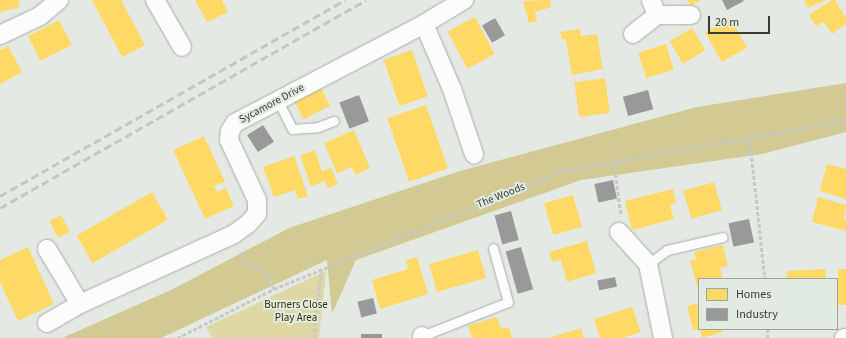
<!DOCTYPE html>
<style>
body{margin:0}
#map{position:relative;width:846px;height:338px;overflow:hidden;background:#e4e9e4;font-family:"Source Sans 3",sans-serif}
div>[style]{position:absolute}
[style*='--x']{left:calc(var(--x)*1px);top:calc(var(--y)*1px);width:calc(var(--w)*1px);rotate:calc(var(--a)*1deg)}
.green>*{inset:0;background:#dfd7a4}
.forest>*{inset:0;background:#d2ca92}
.homes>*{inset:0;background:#ffd966;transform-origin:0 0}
.industry>*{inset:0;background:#999;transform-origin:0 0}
.path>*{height:2.5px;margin-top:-1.25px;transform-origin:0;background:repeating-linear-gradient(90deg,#c7c9c7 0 4px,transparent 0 6px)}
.roads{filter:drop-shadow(0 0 1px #aaaeaa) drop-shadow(0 0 1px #aaaeaa)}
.service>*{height:9px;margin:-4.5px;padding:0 4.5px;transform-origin:4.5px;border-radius:4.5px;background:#fbfcfb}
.minor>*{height:18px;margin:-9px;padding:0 9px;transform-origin:9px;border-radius:9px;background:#fbfcfb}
.rail>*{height:3px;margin-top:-1.5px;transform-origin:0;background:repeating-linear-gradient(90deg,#c5c6c5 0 8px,transparent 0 12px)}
span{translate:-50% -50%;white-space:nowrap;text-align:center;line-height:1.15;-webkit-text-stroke:4px #e2ebe2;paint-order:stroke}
.street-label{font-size:11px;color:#383b38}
.park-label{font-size:11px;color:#372f04}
.legend{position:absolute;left:698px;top:278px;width:140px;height:52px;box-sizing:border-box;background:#e2ebe2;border:1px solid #9ea59e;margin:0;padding:5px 7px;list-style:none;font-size:12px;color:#383b38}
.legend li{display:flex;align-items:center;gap:8px;height:20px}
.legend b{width:20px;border:1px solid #9ea59e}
.scale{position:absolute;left:708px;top:16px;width:62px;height:18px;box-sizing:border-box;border:2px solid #383b38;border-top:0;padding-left:5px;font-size:12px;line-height:14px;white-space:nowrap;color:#383b38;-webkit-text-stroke:3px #e2ebe2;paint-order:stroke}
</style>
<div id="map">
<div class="green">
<i style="clip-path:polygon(326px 271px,319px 338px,212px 338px,206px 327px)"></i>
</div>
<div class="forest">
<i style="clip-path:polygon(846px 83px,846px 132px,762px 154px,581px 180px,356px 260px,332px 314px,327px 260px,161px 338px,62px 338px,171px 290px,289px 228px,460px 171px,697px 107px)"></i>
</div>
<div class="homes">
<i style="clip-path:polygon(0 0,18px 0,20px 7px,0 12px)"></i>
<i style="clip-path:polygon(92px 0,121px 0,145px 45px,122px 57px)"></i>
<i style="clip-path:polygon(195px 0,222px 0,228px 12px,207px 22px)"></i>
<i style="clip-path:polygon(550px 0,552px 7px,535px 12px,537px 21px,529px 23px,523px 1px)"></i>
<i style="clip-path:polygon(687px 0,701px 0,691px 6px)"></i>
<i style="clip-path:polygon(804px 0,826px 0,808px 8px)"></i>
<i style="clip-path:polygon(832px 0,835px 0,846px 18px,846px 24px,832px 34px,824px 22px,816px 26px,809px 15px)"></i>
<i style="left:475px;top:17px;width:42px;height:31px;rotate:62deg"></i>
<i style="left:730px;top:18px;width:34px;height:29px;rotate:60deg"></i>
<i style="left:59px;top:20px;width:28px;height:35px;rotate:63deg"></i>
<i style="left:692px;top:28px;width:26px;height:26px;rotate:59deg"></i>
<i style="clip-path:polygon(580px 29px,581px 36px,597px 34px,603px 69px,572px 75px,566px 39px,562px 40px,560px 32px)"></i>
<i style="left:666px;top:44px;width:27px;height:29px;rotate:73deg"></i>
<i style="clip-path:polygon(8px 46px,22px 72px,0 84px,0 50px)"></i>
<i style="left:412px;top:50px;width:49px;height:30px;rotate:71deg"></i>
<i style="left:605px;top:78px;width:35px;height:31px;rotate:82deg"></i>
<i style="left:321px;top:88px;width:20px;height:30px;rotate:63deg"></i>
<i style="left:426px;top:105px;width:67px;height:41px;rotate:71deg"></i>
<i style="clip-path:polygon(354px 130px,370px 168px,355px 175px,352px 167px,337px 173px,324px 143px)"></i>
<i style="clip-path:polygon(204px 136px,225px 182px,214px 186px,217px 192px,226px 188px,234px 206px,205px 219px,173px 150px)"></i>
<i style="clip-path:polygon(315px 150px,322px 171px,331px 168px,338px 184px,328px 188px,325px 181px,311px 186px,300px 156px)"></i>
<i style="clip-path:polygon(294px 156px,308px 196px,298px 199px,295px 190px,274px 197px,263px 167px)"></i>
<i style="clip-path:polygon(827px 164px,846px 169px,846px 199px,820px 191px)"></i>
<i style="left:714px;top:182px;width:29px;height:32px;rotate:74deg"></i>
<i style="clip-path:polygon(673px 189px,676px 203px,670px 205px,674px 219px,632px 230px,625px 201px)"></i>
<i style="left:152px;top:192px;width:32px;height:87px;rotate:60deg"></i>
<i style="left:573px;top:195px;width:33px;height:30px;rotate:74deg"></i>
<i style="clip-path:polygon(818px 197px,846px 205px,844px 219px,846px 219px,846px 231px,812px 222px)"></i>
<i style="left:61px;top:215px;width:19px;height:13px;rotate:62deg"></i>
<i style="clip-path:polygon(587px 241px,596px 273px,567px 282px,561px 260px,552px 262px,549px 252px)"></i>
<i style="clip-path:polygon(723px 245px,728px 266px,720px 268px,723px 279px,699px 279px,698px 290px,690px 260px,696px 259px,694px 252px)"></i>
<i style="clip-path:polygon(28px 247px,54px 304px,18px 321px,0 282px,0 260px)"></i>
<i style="left:478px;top:250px;width:29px;height:51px;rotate:74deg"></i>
<i style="clip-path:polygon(417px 257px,428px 294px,380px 309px,372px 280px,408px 269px,406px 260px)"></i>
<i style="clip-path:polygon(825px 269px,826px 279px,787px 279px,787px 271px)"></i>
<i style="left:838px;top:269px;width:8px;height:36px"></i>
<i style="clip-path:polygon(699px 303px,699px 329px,693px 330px,687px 306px)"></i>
<i style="clip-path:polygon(632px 307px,641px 332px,623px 338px,600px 338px,594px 319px)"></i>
<i style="clip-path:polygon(497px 317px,501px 329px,509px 327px,512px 338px,472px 338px,468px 326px)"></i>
<i style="clip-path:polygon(581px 328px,584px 338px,548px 338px)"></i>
<i style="clip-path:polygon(700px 329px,722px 329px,723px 332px,702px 338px)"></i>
</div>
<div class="industry">
<i style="clip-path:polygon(722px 0,743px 0,744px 1px,727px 10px)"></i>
<i style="left:495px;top:18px;width:20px;height:15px;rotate:60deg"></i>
<i style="left:648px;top:90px;width:20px;height:26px;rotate:75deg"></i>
<i style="left:359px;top:95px;width:28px;height:21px;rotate:69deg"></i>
<i style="left:263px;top:125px;width:20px;height:19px;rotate:57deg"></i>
<i style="left:613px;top:180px;width:19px;height:19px;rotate:78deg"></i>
<i style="left:511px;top:211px;width:30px;height:17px;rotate:75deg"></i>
<i style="left:749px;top:219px;width:24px;height:21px;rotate:78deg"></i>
<i style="left:521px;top:247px;width:44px;height:16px;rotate:74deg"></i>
<i style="left:615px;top:277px;width:10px;height:18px;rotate:79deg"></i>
<i style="left:373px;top:298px;width:16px;height:16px;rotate:76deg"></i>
<i style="left:361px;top:334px;width:21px;height:4px"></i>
</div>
<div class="path">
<i style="--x:750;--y:140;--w:140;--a:83.8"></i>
<i style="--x:614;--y:162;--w:52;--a:82.3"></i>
<i style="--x:241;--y:252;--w:11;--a:63"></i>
<i style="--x:246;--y:262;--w:26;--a:31"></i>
<i style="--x:268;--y:275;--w:15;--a:67"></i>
<i style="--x:768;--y:329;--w:9;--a:90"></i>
<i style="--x:177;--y:338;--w:109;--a:-26.8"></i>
<i style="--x:274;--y:289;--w:312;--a:-22.2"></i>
<i style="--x:563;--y:171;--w:288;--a:-10.2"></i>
<i style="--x:314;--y:338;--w:69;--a:-84.2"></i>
</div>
<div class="roads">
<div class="service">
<i style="--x:278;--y:101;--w:31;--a:63"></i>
<i style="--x:292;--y:129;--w:26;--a:-4"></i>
<i style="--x:318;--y:127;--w:17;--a:-21"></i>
<i style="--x:648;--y:264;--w:24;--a:-36"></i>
<i style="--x:667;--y:250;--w:57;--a:-13.1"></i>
<i style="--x:422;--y:336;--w:92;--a:-21.6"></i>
<i style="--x:508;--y:302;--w:56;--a:-105.5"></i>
</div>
<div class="minor">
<i style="--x:155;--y:0;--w:54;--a:60.1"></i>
<i style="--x:657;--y:15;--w:34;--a:0"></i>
<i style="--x:424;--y:24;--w:71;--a:66.7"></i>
<i style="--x:452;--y:89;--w:69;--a:71.3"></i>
<i style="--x:633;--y:34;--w:31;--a:-38"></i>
<i style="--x:657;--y:15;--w:16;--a:-112"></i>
<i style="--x:0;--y:35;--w:44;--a:-25.4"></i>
<i style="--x:40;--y:16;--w:25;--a:-40"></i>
<i style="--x:619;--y:232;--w:43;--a:47.8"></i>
<i style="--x:648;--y:264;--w:76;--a:78.5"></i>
<i style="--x:47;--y:249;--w:64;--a:59"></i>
<i style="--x:47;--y:323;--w:38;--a:-30"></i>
<i style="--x:80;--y:304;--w:169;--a:-24.4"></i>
<i style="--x:234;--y:234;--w:17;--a:-36"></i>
<i style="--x:248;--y:224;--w:13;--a:-48"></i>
<i style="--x:257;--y:214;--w:14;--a:-90"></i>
<i style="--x:257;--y:200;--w:66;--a:-115"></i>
<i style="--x:229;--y:140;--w:9;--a:-84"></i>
<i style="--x:230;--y:131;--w:9;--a:-58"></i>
<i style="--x:235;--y:123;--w:213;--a:-27.6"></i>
<i style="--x:424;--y:24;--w:47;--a:-31"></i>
<i style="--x:422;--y:336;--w:2;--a:63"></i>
<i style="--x:844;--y:338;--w:2;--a:0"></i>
</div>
</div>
<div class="rail">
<i style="--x:0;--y:196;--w:397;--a:-29.6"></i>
<i style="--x:0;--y:208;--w:421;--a:-29.6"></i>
</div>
<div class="street-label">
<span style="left:272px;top:104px;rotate:-28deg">Sycamore Drive</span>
<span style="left:501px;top:196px;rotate:-22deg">The Woods</span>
</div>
<div class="park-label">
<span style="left:296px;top:312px">Burners Close<br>Play Area</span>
</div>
<ul class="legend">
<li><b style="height:11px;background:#ffd966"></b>Homes</li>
<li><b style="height:11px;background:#999"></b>Industry</li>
</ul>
<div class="scale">20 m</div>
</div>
